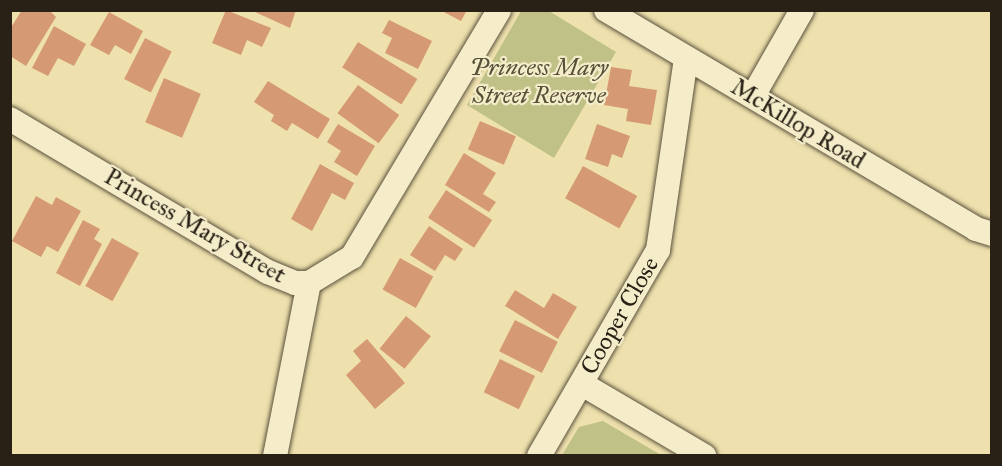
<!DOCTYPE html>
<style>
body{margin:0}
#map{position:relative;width:1002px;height:466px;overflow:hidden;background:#efe1ae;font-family:"IM FELL Great Primer",serif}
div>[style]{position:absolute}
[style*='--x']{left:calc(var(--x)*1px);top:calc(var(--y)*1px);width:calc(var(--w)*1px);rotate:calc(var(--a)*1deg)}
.green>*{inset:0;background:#bfc186}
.building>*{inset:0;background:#d59a74;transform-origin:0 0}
.roads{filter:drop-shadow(0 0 2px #5a513c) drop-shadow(0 0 2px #5a513c)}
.minor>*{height:24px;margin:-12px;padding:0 12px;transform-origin:12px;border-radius:12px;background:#f5ecca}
span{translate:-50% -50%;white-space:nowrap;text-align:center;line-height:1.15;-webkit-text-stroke:4.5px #f5ecca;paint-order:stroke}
.park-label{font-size:24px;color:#565138;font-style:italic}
.street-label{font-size:24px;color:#292116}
.frame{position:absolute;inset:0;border:12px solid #292116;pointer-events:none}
</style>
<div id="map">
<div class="green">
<i style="clip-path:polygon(521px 11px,549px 11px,616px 52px,554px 158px,467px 105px)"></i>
<i style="clip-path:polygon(603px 421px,661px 455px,562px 455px,579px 427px)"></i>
</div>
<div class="building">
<i style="clip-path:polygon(22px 10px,49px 10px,56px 17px,26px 66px,10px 56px,10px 29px)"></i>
<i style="clip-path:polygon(226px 10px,271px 28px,262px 47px,247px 40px,241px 55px,212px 43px)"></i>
<i style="clip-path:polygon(251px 10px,296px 10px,290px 28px)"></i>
<i style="clip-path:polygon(440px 10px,467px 10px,461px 21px)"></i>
<i style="clip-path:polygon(109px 12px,143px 31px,131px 54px,115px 45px,109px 55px,90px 45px)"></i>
<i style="clip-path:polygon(389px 20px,432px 41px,418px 69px,385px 53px,392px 38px,382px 33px)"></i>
<i style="clip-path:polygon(54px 26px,86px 44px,74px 66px,58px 58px,48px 76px,32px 68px)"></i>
<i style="left:145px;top:38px;width:30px;height:46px;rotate:27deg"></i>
<i style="left:358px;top:42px;width:70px;height:30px;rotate:32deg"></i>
<i style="clip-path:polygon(611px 67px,632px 70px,629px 86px,657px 90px,651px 125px,626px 121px,628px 109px,604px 105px)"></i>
<i style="left:164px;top:78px;width:40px;height:48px;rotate:23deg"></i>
<i style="clip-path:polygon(268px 81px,330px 119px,318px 139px,292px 123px,287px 131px,271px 121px,274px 115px,254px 102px)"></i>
<i style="left:358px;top:85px;width:51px;height:35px;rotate:36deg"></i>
<i style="left:480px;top:121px;width:39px;height:31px;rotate:23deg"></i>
<i style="clip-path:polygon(338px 124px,375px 146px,357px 176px,334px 162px,341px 151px,327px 142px)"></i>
<i style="clip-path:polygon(597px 124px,630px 136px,622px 158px,612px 154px,608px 167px,585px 159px)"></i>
<i style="clip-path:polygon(464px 153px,496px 173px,483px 194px,496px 202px,489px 212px,445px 185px)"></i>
<i style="clip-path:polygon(320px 164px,354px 183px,345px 200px,332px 193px,312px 231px,291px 219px)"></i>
<i style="left:583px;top:166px;width:62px;height:37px;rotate:29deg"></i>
<i style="left:446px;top:190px;width:55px;height:33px;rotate:33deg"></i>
<i style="clip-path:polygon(36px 196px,52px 205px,56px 197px,81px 211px,58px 252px,47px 246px,41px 257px,12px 241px)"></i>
<i style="clip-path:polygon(83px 220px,100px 229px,94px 239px,102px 244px,80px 286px,56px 273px)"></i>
<i style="clip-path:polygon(429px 226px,463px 249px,455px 261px,445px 255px,435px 271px,410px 255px)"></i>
<i style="left:112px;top:238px;width:31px;height:55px;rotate:29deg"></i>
<i style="left:400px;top:258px;width:38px;height:36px;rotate:29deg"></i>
<i style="clip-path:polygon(515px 290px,544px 308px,553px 293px,577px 307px,558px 339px,505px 306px)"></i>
<i style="left:406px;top:316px;width:32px;height:42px;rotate:39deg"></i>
<i style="left:515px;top:320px;width:48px;height:35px;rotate:27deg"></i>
<i style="clip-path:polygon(367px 339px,405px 383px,375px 409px,346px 375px,361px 361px,353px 351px)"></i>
<i style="left:500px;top:359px;width:39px;height:37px;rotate:26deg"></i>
</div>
<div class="roads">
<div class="minor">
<i style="--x:606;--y:10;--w:430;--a:30.6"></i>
<i style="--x:976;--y:229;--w:17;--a:17"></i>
<i style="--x:753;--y:96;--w:99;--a:-60.3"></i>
<i style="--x:10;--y:119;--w:300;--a:30.7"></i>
<i style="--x:268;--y:272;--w:29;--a:22"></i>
<i style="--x:295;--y:283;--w:14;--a:0"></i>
<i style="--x:309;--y:283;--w:50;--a:-31.2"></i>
<i style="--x:352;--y:257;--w:287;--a:-59.2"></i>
<i style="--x:582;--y:384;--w:142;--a:30.5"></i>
<i style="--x:275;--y:456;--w:176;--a:-78.9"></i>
<i style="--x:539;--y:456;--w:238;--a:-60"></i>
<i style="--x:658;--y:250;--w:193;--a:-81.7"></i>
</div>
</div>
<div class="park-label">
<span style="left:539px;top:82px">Princess Mary<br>Street Reserve</span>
</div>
<div class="street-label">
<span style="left:798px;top:124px;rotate:31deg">McKillop Road</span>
<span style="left:195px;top:226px;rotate:30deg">Princess Mary Street</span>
<span style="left:620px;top:316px;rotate:-60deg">Cooper Close</span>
</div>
<div class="frame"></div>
</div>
